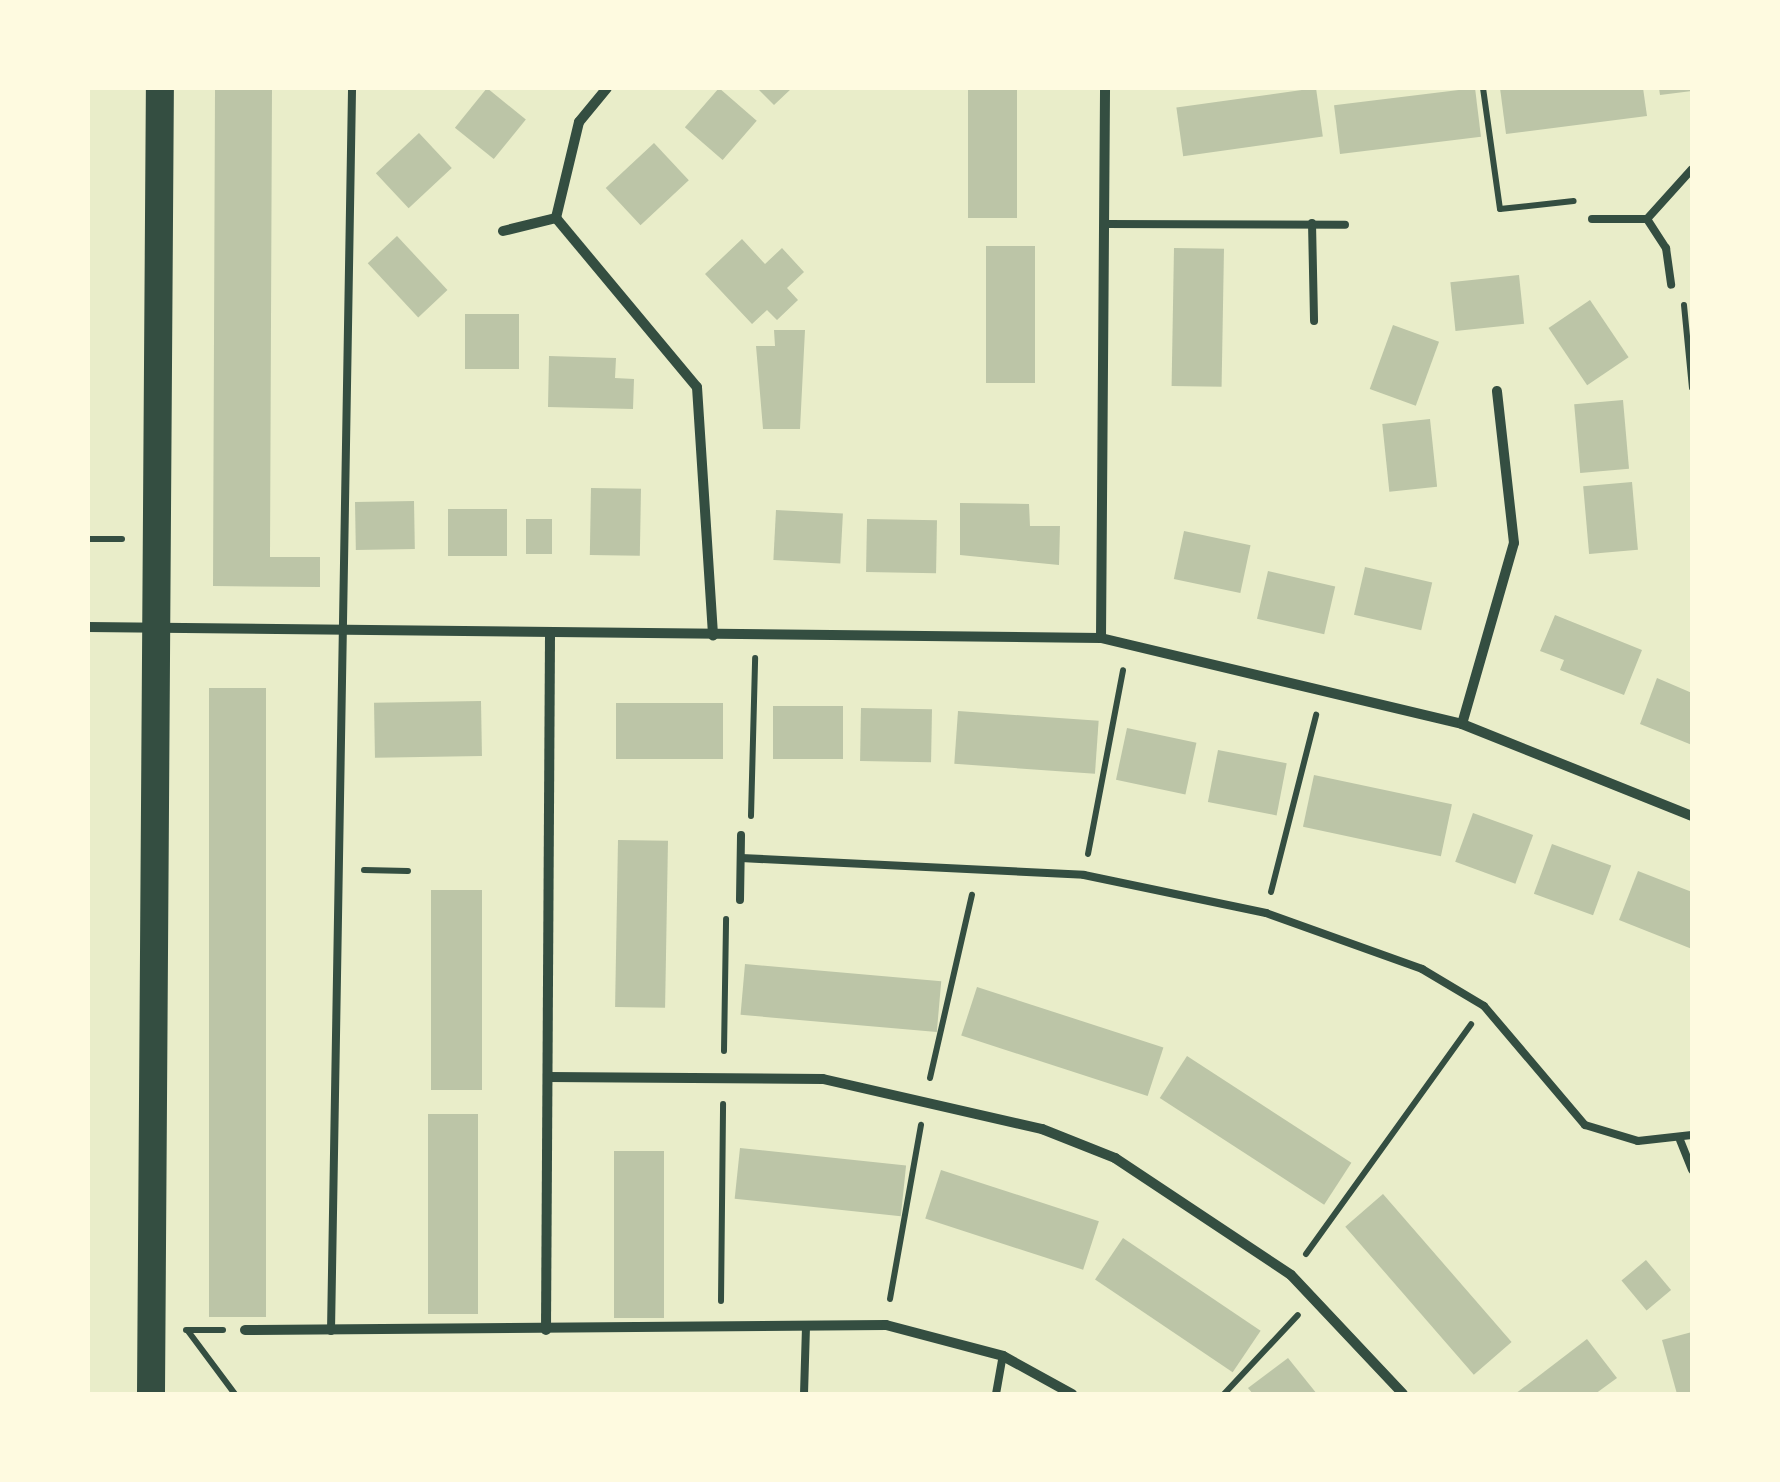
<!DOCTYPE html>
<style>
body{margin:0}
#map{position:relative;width:1780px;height:1482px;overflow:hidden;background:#e9edc9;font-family:Rubik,sans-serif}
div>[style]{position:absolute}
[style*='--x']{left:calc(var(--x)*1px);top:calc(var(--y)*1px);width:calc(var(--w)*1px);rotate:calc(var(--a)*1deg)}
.building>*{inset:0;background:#bcc5a7;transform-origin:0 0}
.path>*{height:6px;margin:-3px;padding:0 3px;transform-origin:3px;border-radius:3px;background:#344e41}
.service>*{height:8px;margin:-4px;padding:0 4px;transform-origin:4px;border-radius:4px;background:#344e41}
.minor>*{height:10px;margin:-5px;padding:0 5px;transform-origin:5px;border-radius:5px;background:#344e41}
.trunk>*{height:28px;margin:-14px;padding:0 14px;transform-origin:14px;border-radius:14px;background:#344e41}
span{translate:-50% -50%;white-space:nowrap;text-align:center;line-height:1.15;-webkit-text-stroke:10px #fefae0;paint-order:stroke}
.frame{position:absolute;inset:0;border:90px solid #fefae0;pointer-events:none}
</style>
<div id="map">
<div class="building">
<i style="clip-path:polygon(215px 88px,272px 88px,270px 557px,320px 557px,320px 587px,213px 586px)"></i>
<i style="left:487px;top:88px;width:50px;height:51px;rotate:39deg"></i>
<i style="left:719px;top:88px;width:50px;height:52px;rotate:41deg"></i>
<i style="clip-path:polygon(757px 88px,792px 88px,774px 105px)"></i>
<i style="left:968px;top:88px;width:49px;height:130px"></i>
<i style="left:1316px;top:88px;width:49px;height:141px;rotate:82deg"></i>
<i style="left:1475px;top:88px;width:49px;height:142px;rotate:83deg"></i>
<i style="clip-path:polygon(1500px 88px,1643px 88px,1647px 116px,1506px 134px)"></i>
<i style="clip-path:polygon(1659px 88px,1692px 88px,1692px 91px,1660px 95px)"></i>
<i style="left:419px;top:133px;width:48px;height:59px;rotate:47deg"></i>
<i style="left:654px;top:143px;width:51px;height:66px;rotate:47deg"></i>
<i style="left:397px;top:236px;width:74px;height:40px;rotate:47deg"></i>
<i style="clip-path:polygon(742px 239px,765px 264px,782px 248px,804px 272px,787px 288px,798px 300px,777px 320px,767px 310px,752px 324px,705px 274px)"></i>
<i style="left:986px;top:246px;width:49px;height:137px"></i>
<i style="left:1174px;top:248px;width:50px;height:138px;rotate:1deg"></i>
<i style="left:1519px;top:275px;width:49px;height:69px;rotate:84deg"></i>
<i style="left:1590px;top:300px;width:69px;height:50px;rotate:56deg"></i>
<i style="left:465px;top:314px;width:54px;height:55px"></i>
<i style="left:1393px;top:325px;width:49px;height:68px;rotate:20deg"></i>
<i style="clip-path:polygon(774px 330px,805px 330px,800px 429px,763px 429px,756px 346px,775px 346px)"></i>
<i style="clip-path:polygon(549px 356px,616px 358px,615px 378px,634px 379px,633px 409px,548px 407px)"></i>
<i style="left:1623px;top:400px;width:69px;height:49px;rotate:85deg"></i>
<i style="left:1430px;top:419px;width:68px;height:48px;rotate:84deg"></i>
<i style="left:1632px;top:482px;width:68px;height:49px;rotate:85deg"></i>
<i style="left:591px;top:488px;width:50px;height:67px;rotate:1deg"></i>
<i style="left:414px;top:501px;width:48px;height:59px;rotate:89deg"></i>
<i style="clip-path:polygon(960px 503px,1029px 504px,1030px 526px,1060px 526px,1059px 565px,960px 555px)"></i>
<i style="left:448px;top:509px;width:59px;height:47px"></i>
<i style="left:776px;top:510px;width:67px;height:50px;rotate:3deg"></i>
<i style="left:526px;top:519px;width:26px;height:35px"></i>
<i style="left:867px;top:519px;width:70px;height:53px;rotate:1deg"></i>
<i style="left:1184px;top:531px;width:68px;height:49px;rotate:12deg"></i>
<i style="left:1365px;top:567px;width:69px;height:49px;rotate:13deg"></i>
<i style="left:1268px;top:571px;width:69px;height:49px;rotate:13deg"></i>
<i style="clip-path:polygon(1555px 615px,1642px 650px,1624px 695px,1560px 670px,1564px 660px,1540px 651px)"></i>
<i style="clip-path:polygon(1657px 678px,1692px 693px,1692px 745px,1640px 724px)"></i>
<i style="left:209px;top:688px;width:57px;height:629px"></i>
<i style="left:481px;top:701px;width:55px;height:107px;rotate:89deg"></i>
<i style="left:723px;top:703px;width:56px;height:107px;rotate:90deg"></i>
<i style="left:773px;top:706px;width:70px;height:53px"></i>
<i style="left:861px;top:708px;width:71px;height:53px;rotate:1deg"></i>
<i style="left:958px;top:711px;width:141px;height:53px;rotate:4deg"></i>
<i style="left:1127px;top:728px;width:71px;height:53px;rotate:12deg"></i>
<i style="left:1218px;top:750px;width:70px;height:53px;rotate:11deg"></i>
<i style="left:1314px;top:775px;width:141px;height:53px;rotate:12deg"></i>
<i style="left:1473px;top:813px;width:64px;height:52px;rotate:20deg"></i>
<i style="left:618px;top:840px;width:50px;height:167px;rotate:1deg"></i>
<i style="left:1552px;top:844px;width:63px;height:53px;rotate:20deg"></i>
<i style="clip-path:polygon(1638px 871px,1692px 892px,1692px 949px,1619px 920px)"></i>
<i style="left:431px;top:890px;width:51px;height:200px"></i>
<i style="left:745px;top:964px;width:197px;height:51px;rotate:5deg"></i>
<i style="left:977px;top:987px;width:196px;height:51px;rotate:18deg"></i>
<i style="left:1187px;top:1056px;width:196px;height:50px;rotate:33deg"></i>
<i style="left:428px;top:1114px;width:50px;height:200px"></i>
<i style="left:740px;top:1148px;width:167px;height:51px;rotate:6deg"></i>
<i style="left:614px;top:1151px;width:50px;height:167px"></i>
<i style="left:941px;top:1170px;width:166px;height:51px;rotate:18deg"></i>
<i style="left:1383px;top:1194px;width:196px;height:50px;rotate:49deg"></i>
<i style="left:1123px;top:1238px;width:166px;height:50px;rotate:34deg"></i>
<i style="left:1646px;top:1260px;width:39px;height:32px;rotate:50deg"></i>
<i style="clip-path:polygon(1692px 1332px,1692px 1392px,1677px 1394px,1662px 1340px)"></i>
<i style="clip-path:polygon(1587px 1339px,1617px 1378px,1595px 1394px,1515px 1394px)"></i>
<i style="clip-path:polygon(1288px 1358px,1317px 1394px,1253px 1394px,1248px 1388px)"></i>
</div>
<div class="path">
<i style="--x:1483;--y:88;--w:122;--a:82"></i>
<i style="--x:1500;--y:209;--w:74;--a:-6.2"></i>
<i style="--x:1684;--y:305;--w:83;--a:84.5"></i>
<i style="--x:88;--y:539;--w:34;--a:0"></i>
<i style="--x:751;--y:816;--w:158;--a:-88.5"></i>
<i style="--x:1088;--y:854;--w:187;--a:-79.2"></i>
<i style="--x:364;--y:870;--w:44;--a:1.3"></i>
<i style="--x:1271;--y:892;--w:183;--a:-75.7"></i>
<i style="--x:724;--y:1051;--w:132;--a:-89.1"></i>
<i style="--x:930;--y:1078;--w:188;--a:-77.1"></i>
<i style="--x:1306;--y:1254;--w:283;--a:-54.3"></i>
<i style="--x:890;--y:1299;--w:177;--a:-79.9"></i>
<i style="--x:721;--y:1301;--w:197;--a:-89.4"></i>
<i style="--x:186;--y:1330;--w:37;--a:0"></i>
<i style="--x:188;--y:1331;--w:79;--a:53.3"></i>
<i style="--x:1224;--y:1394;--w:108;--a:-46.9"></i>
</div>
<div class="service">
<i style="--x:1592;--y:219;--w:55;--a:0"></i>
<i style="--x:1647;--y:219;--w:35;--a:57"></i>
<i style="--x:1666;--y:248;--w:37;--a:82"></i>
<i style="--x:1647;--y:219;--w:67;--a:-48"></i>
<i style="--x:1312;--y:223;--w:98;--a:88.8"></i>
<i style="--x:1105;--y:224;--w:240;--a:0.2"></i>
<i style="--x:741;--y:858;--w:343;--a:2.8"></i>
<i style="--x:1084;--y:875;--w:186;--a:11.8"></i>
<i style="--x:1266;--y:913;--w:166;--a:19.7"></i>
<i style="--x:1422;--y:969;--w:72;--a:30.8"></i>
<i style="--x:1484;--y:1006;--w:156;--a:49.7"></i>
<i style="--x:1585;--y:1125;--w:55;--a:16.8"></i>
<i style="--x:1638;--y:1141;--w:54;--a:-6.3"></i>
<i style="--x:740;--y:900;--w:65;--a:-89.1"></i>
<i style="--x:1680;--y:1140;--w:32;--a:68"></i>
<i style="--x:331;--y:1331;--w:1243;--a:-89.03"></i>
<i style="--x:804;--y:1394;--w:68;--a:-88.3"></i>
<i style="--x:996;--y:1394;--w:39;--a:-80"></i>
</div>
<div class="minor">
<i style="--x:607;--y:88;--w:44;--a:129.5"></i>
<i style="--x:579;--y:122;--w:99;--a:103.5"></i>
<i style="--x:556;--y:218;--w:220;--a:50.2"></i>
<i style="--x:697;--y:387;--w:249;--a:86.3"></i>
<i style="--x:503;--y:231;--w:55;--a:-13.8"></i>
<i style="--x:88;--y:627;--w:1013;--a:0.62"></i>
<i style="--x:1101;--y:638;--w:371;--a:13.4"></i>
<i style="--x:1462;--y:724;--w:248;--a:21.8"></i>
<i style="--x:1101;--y:638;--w:550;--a:-89.58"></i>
<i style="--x:1462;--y:724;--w:188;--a:-74"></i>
<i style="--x:1514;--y:543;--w:153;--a:-96.4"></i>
<i style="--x:548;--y:1077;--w:275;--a:0.4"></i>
<i style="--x:823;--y:1079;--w:225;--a:12.9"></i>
<i style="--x:1042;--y:1129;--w:79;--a:21.7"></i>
<i style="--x:1115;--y:1158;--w:211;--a:33.6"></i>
<i style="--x:1291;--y:1275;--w:163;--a:46.7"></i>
<i style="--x:245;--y:1330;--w:641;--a:-0.45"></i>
<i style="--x:886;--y:1325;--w:121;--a:14.8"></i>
<i style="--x:1003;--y:1356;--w:79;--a:28.8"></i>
<i style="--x:546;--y:1330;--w:698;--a:-89.67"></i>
</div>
<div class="trunk">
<i style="--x:151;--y:1394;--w:1306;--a:-89.61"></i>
</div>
<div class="frame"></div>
</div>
